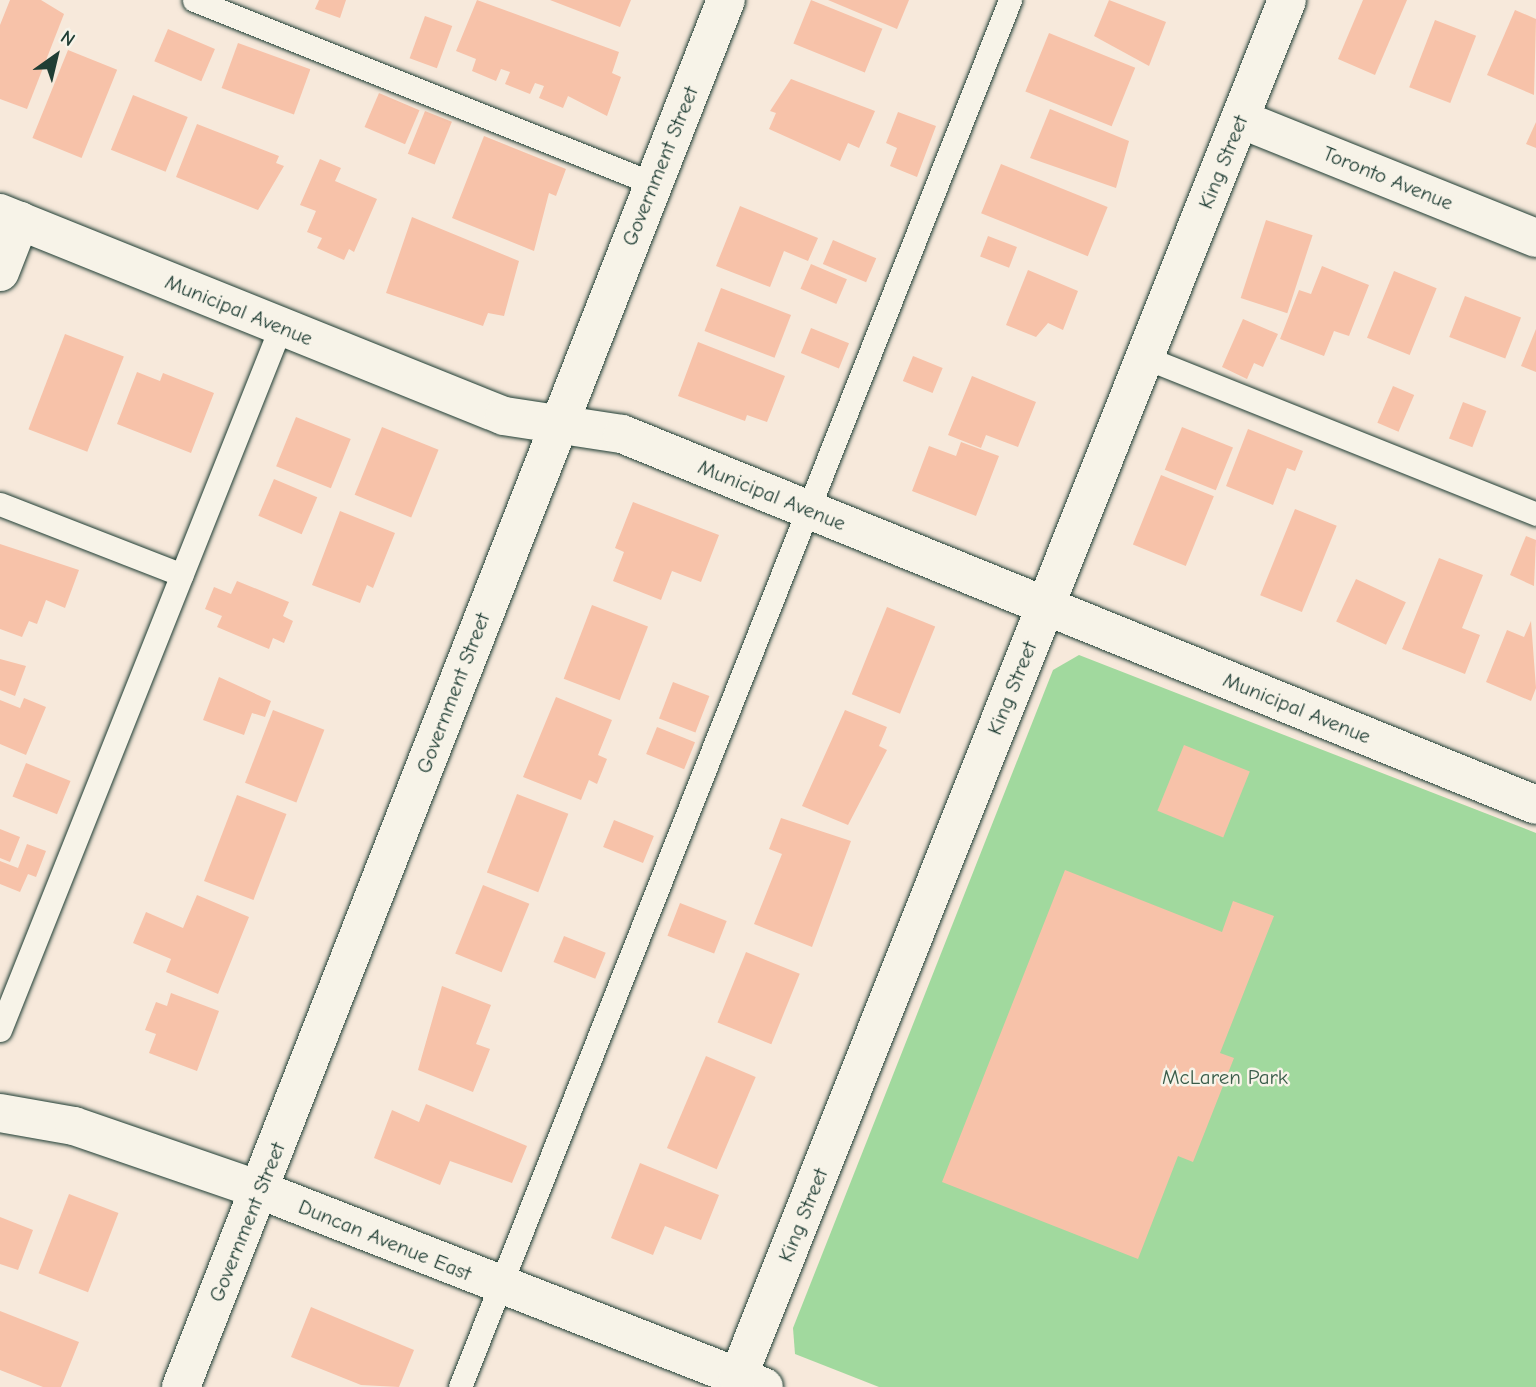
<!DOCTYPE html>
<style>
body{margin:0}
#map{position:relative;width:1536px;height:1387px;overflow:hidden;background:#f7e9db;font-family:"Comic Neue",sans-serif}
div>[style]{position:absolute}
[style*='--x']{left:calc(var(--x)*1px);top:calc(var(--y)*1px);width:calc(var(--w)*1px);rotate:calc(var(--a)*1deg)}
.green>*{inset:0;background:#a1d99e}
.building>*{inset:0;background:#f7c2a9;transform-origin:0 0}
.roads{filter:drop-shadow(0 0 2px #1f3d34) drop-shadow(0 0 2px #1f3d34)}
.service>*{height:23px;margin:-11.5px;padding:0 11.5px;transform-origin:11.5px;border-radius:11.5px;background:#f7f3e8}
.minor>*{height:38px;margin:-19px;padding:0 19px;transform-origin:19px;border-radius:19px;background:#f7f3e8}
.tertiary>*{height:38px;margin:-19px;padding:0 19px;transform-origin:19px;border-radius:19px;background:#f7f3e8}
span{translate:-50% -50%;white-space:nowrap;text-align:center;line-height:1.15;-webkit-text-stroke:5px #f7f3e8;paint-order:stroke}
.street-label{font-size:21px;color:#1f3d34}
.park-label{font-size:21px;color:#395c49}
.north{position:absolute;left:21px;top:21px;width:70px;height:70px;-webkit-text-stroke:5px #f7f3e8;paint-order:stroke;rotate:34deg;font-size:19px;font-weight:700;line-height:28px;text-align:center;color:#1f3d34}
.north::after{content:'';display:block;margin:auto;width:24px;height:32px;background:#1f3d34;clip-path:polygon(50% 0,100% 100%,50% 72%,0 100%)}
</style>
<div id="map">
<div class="green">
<i style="clip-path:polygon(1079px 655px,1536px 833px,1536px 1387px,879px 1387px,795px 1354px,793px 1328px,1053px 670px)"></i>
</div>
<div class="building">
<i style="clip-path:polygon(10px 0,41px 0,64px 14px,27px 109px,0 99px,0 25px)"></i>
<i style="clip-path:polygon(319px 0,346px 0,340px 18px,315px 9px)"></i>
<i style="clip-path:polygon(477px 0,619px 52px,612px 73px,621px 77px,607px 116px,568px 96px,563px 108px,539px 98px,544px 86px,535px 83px,530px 94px,505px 84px,510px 72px,501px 69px,496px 81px,472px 71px,476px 59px,456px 51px)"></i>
<i style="clip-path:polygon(550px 0,631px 0,620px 27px)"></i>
<i style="left:811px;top:0;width:77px;height:47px;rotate:22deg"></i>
<i style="clip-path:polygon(828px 0,909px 0,897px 29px)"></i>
<i style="clip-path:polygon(1109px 0,1166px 22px,1149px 66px,1094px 36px)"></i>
<i style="clip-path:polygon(1363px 0,1407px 0,1375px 75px,1338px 59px)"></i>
<i style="clip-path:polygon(1515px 10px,1536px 19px,1534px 95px,1487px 75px)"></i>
<i style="left:425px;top:16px;width:29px;height:45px;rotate:20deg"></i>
<i style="left:1435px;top:20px;width:44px;height:72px;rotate:21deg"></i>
<i style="left:168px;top:29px;width:51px;height:35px;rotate:23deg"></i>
<i style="left:1049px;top:33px;width:93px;height:63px;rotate:22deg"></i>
<i style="left:238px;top:43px;width:77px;height:48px;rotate:20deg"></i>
<i style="left:68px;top:50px;width:53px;height:95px;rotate:22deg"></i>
<i style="clip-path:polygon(791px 79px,875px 111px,859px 148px,848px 143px,840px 161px,769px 129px,776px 113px,770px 111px)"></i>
<i style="left:379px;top:93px;width:44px;height:37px;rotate:23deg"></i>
<i style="left:133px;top:95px;width:59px;height:59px;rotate:22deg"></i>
<i style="clip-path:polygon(1050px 109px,1129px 141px,1116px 188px,1030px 158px)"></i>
<i style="left:425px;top:111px;width:29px;height:46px;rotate:22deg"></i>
<i style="clip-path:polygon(898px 112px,936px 126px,917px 177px,890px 166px,897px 148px,886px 143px)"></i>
<i style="clip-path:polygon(1536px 122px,1536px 148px,1526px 144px)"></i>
<i style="clip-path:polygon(197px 124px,279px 156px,276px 163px,284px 166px,258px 210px,176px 177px)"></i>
<i style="clip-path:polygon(484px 136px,566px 169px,556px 196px,549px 193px,534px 251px,452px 218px)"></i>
<i style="clip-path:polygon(320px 159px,341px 168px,335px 181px,377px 199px,354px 252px,349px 249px,344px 260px,317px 248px,322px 238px,307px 232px,316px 211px,300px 205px)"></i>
<i style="left:1001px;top:164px;width:115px;height:53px;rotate:22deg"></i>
<i style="clip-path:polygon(740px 206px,818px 238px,808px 261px,784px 251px,770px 287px,716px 266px)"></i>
<i style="clip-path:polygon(412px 217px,519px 261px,504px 316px,488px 313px,483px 326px,386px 293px)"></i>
<i style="left:1266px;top:220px;width:49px;height:82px;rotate:18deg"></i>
<i style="left:988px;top:236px;width:31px;height:22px;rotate:21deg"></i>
<i style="left:833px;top:240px;width:47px;height:26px;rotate:23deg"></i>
<i style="left:811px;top:264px;width:39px;height:27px;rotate:23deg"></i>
<i style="clip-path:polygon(1322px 266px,1369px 285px,1349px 336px,1334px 331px,1324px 356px,1280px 339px,1299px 290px,1311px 294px)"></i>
<i style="clip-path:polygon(1028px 270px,1078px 291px,1063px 330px,1048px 323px,1036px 337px,1006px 325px)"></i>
<i style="left:1394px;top:271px;width:46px;height:72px;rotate:22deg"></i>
<i style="left:721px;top:288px;width:75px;height:46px;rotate:21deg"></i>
<i style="left:1465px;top:296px;width:60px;height:44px;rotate:21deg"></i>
<i style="clip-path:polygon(1243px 319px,1278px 334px,1263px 367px,1254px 363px,1247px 379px,1222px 367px)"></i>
<i style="left:811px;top:328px;width:41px;height:27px;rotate:22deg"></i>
<i style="clip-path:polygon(1536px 329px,1536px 372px,1521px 366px)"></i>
<i style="left:65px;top:334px;width:63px;height:102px;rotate:21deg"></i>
<i style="clip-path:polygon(698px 342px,785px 376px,767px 422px,747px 415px,745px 421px,678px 396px)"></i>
<i style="left:913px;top:356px;width:32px;height:27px;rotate:22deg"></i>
<i style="clip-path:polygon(137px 372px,160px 381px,163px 373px,214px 393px,191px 453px,117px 424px)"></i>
<i style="clip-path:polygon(972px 376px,1036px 402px,1018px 447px,986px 435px,981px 448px,948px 435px)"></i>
<i style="left:1393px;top:386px;width:23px;height:40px;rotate:23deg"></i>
<i style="left:1463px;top:402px;width:25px;height:39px;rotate:21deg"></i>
<i style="left:296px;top:417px;width:59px;height:53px;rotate:22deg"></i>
<i style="left:382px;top:427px;width:61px;height:73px;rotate:22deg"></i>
<i style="left:1182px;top:427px;width:55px;height:46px;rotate:22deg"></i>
<i style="clip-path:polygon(1248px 429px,1303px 451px,1295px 471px,1287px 468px,1273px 505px,1226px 486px)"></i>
<i style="clip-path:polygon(961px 442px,999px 456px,976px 516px,912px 491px,929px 446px,956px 456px)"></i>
<i style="left:1161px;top:475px;width:57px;height:75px;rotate:22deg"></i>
<i style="left:274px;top:479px;width:47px;height:40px;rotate:23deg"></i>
<i style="clip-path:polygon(633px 502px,719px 535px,701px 582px,672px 571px,661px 600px,613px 581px,624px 552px,615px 548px)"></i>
<i style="left:1295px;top:509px;width:45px;height:93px;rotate:22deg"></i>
<i style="clip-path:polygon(340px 511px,395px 533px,373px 588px,367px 585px,360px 603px,312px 585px)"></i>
<i style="clip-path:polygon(1526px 536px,1536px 540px,1534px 586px,1510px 575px)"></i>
<i style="clip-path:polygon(0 544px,79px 570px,65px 608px,46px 600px,37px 624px,29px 621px,22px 637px,0 629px)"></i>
<i style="clip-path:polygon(1439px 558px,1483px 575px,1462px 628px,1480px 635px,1465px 674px,1402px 649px)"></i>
<i style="left:1356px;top:579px;width:55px;height:47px;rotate:25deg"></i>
<i style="clip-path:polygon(237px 581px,289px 602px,283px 616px,293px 621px,284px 643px,273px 638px,269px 649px,217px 627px,222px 616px,205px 609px,214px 587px,231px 594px)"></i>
<i style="left:592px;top:605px;width:60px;height:79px;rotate:21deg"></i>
<i style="left:887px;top:607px;width:52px;height:94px;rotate:22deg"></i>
<i style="clip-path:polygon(1531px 621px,1536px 688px,1531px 701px,1486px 682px,1507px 630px,1524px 637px)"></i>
<i style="clip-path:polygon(0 659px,26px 666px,15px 696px,0 690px)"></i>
<i style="clip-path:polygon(219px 677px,271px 701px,265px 717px,252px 713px,244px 735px,203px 720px)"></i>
<i style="left:673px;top:682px;width:39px;height:39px;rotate:21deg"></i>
<i style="clip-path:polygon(556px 697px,612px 720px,598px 755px,607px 759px,597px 784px,589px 780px,581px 800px,523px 777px)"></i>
<i style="clip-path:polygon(24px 698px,46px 707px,26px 755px,0 744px,0 700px,20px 708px)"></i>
<i style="left:273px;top:710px;width:55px;height:78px;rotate:21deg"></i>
<i style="clip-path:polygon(845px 710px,887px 727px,879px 746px,887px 750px,848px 825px,802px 806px)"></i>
<i style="left:657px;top:727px;width:41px;height:29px;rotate:22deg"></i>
<i style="left:1184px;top:745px;width:71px;height:71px;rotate:22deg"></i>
<i style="left:26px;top:763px;width:48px;height:36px;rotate:22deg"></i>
<i style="left:517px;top:794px;width:55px;height:84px;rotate:21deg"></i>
<i style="left:237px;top:795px;width:53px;height:92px;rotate:21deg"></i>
<i style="clip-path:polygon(781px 818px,851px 841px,812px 947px,754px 924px,782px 854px,769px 849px)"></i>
<i style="left:614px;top:820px;width:43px;height:29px;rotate:22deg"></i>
<i style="clip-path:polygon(0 829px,20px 837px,10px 862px,0 858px)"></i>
<i style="clip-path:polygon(27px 844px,46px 851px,36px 877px,28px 874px,20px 892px,0 884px,0 861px,18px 868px)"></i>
<i style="clip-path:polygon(1065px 870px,1222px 932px,1233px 901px,1274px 916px,1220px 1053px,1234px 1058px,1193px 1162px,1178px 1156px,1138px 1259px,942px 1182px)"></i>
<i style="left:483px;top:885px;width:50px;height:74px;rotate:22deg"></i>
<i style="clip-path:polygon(197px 895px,249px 917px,218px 994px,166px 972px,171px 959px,133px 943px,146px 912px,183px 928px)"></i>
<i style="left:680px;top:903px;width:50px;height:35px;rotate:21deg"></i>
<i style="left:564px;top:936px;width:45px;height:28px;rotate:22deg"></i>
<i style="left:746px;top:952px;width:58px;height:76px;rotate:22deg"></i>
<i style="clip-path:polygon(442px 986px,491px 1005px,476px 1044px,490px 1049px,473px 1092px,418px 1070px)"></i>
<i style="clip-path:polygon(171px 993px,219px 1011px,197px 1071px,149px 1053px,156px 1034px,145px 1030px,156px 1002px,167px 1006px)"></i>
<i style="left:706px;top:1056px;width:54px;height:100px;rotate:23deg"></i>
<i style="clip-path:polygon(426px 1104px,527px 1146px,512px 1183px,450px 1161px,440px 1185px,374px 1158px,392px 1110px,419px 1122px)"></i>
<i style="clip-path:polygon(640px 1163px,719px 1195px,701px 1240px,665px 1226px,653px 1255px,611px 1238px)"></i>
<i style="left:69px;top:1194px;width:53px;height:85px;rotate:21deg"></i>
<i style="clip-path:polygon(0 1217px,33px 1230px,18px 1270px,0 1264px)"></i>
<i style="clip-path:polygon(311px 1307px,414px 1350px,399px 1387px,361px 1385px,291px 1357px)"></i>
<i style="clip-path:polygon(0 1311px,79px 1342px,61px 1387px,43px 1387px,0 1370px)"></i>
</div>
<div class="roads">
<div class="service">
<i style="--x:194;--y:0;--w:495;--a:21.8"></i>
<i style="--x:1144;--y:357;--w:422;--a:21.8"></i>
<i style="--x:0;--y:504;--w:195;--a:21.3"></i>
<i style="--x:0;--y:1030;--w:758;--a:-68.24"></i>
<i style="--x:460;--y:1387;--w:1492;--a:-68.37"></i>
</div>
<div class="minor">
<i style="--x:1240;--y:119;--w:319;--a:21.9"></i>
<i style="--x:0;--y:213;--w:543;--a:21.94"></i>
<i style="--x:504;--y:416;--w:119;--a:8.7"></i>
<i style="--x:622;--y:434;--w:986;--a:22.09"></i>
<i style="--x:0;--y:272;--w:55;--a:-68.6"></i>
<i style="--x:260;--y:1190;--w:541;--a:21.35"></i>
<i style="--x:738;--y:1377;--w:1482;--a:-68.26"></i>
</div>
<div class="tertiary">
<i style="--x:0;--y:1113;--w:75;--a:10"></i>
<i style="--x:74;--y:1126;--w:197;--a:19"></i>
<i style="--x:181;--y:1387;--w:1490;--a:-68.55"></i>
</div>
</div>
<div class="street-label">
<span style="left:1223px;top:162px;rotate:-68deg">King Street</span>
<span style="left:660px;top:166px;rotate:-68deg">Government Street</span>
<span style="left:1388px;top:178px;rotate:22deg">Toronto Avenue</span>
<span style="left:239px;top:310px;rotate:22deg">Municipal Avenue</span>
<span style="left:772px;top:495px;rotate:22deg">Municipal Avenue</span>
<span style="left:1012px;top:688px;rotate:-68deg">King Street</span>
<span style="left:453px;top:693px;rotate:-69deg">Government Street</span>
<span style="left:1297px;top:708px;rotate:22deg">Municipal Avenue</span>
<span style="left:803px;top:1215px;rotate:-68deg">King Street</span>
<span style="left:247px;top:1222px;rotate:-68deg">Government Street</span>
<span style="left:385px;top:1240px;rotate:22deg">Duncan Avenue East</span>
</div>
<div class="park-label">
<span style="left:1225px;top:1077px">McLaren Park</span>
</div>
<div class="north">N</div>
</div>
